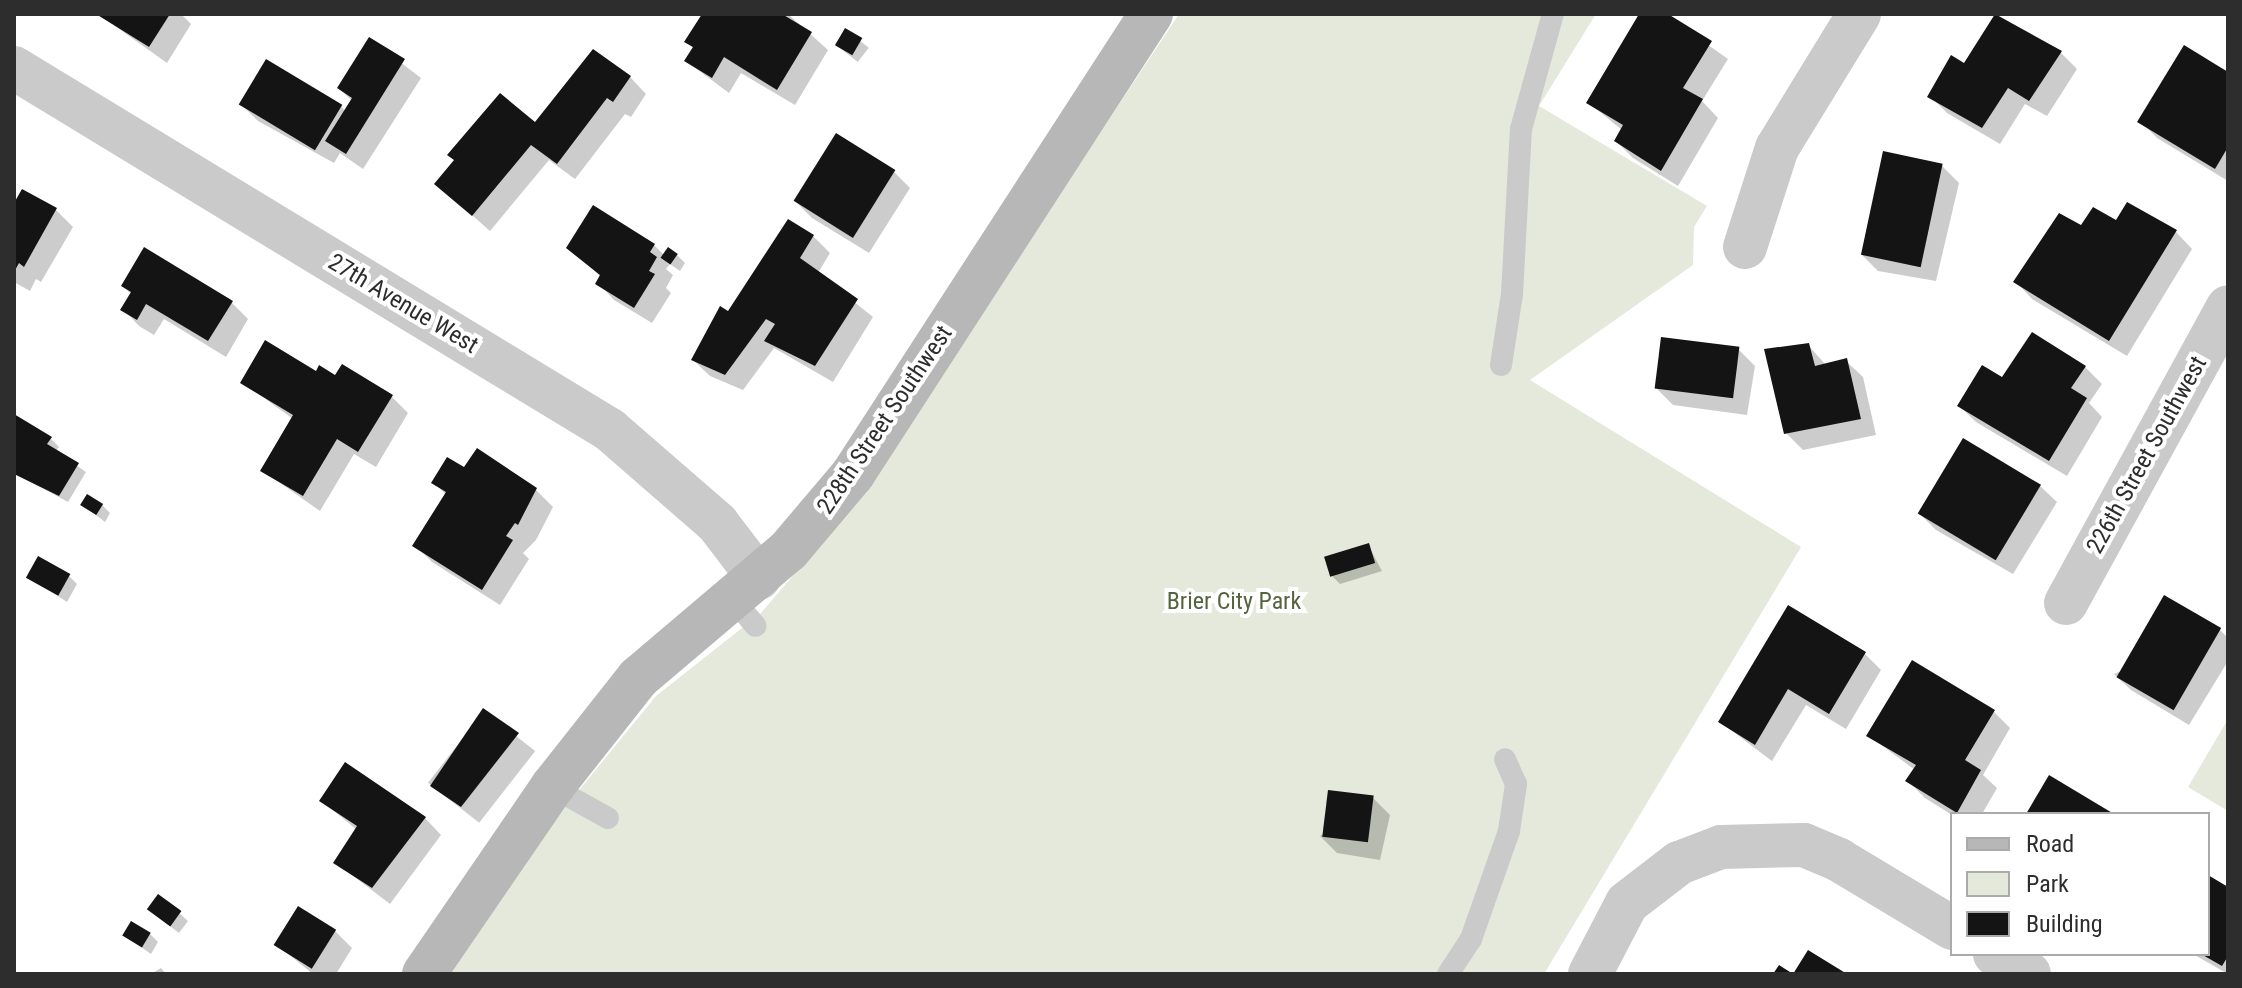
<!DOCTYPE html>
<style>
body{margin:0}
#map{position:relative;width:2242px;height:988px;overflow:hidden;background:#fff;font-family:"Roboto Condensed",sans-serif}
div>[style]{position:absolute}
[style*='--x']{left:calc(var(--x)*1px);top:calc(var(--y)*1px);width:calc(var(--w)*1px);rotate:calc(var(--a)*1deg)}
.green>*{inset:0;background:#e4e9db}
.shadow>*{inset:0;background:#0003;transform-origin:0 0}
.building>*{inset:0;background:#141414;transform-origin:0 0}
.service>*{height:22px;margin:-11px;padding:0 11px;transform-origin:11px;border-radius:11px;background:#cacaca}
.minor>*{height:44px;margin:-22px;padding:0 22px;transform-origin:22px;border-radius:22px;background:#cacaca}
.secondary>*{height:44px;margin:-22px;padding:0 22px;transform-origin:22px;border-radius:22px;background:#b7b7b7}
span{translate:-50% -50%;white-space:nowrap;text-align:center;line-height:1.15;-webkit-text-stroke:8px #fff;paint-order:stroke}
.street-label{font-size:24px;color:#2d2d2d}
.park-label{font-size:24px;color:#54643e}
.frame{position:absolute;inset:0;border:16px solid #2d2d2d;pointer-events:none}
.legend{position:absolute;left:1950px;top:812px;width:260px;height:144px;box-sizing:border-box;background:#fff;border:2px solid #ababab;margin:0;padding:10px 14px;list-style:none;font-size:24px;color:#2d2d2d}
.legend li{display:flex;align-items:center;gap:16px;height:40px}
.legend b{width:40px;border:2px solid #ababab}
</style>
<div id="map">
<div class="green">
<i style="clip-path:polygon(1179px 14px,1596px 14px,1539px 106px,1707px 206px,1694px 227px,1693px 265px,1530px 380px,1801px 547px,1544px 974px,451px 974px,549px 827px,656px 696px,761px 613px,851px 508px)"></i>
<i style="clip-path:polygon(2228px 719px,2228px 811px,2188px 787px)"></i>
</div>
<div class="shadow">
<i style="clip-path:polygon(98px 14px,181px 14px,191px 24px,167px 63px)"></i>
<i style="clip-path:polygon(704px 14px,788px 14px,828px 50px,795px 105px,741px 73px,729px 93px,686px 61px,694px 49px,687px 42px)"></i>
<i style="clip-path:polygon(1641px 14px,1664px 14px,1728px 59px,1702px 101px,1718px 118px,1678px 186px,1633px 158px,1616px 141px,1622px 130px,1589px 103px)"></i>
<i style="clip-path:polygon(1997px 15px,2060px 52px,2077px 69px,2047px 116px,2025px 104px,2000px 144px,1947px 113px,1930px 96px,1964px 65px)"></i>
<i style="left:846px;top:30px;width:29px;height:18px;rotate:38deg"></i>
<i style="clip-path:polygon(370px 39px,421px 78px,363px 169px,340px 153px,334px 163px,258px 121px,241px 104px,341px 106px,345px 111px,352px 101px,339px 88px)"></i>
<i style="clip-path:polygon(2228px 75px,2228px 181px,2157px 138px,2140px 121px)"></i>
<i style="clip-path:polygon(630px 77px,646px 94px,631px 117px,625px 114px,575px 179px,549px 160px,490px 231px,437px 184px,535px 125px)"></i>
<i style="clip-path:polygon(1942px 166px,1959px 183px,1936px 281px,1878px 271px,1861px 254px)"></i>
<i style="clip-path:polygon(893px 171px,910px 188px,869px 253px,812px 218px,795px 201px)"></i>
<i style="clip-path:polygon(14px 204px,56px 210px,73px 227px,41px 282px,36px 279px,30px 291px,14px 282px)"></i>
<i style="clip-path:polygon(2116px 222px,2176px 232px,2192px 249px,2127px 356px,2032px 299px,2016px 282px,2082px 228px)"></i>
<i style="clip-path:polygon(813px 236px,830px 253px,818px 273px,873px 317px,833px 382px,774px 348px,743px 390px,710px 376px,693px 360px,729px 314px)"></i>
<i style="clip-path:polygon(654px 245px,665px 256px,677px 255px,685px 263px,680px 271px,670px 264px,666px 269px,673px 275px,666px 288px,671px 293px,652px 323px,614px 300px,598px 283px,601px 277px,569px 248px)"></i>
<i style="clip-path:polygon(123px 286px,232px 303px,248px 319px,226px 357px,164px 319px,154px 335px,139px 326px,123px 309px,132px 295px)"></i>
<i style="clip-path:polygon(1808px 345px,1826px 365px,1846px 361px,1863px 377px,1876px 435px,1803px 450px,1786px 433px)"></i>
<i style="clip-path:polygon(1738px 349px,1755px 366px,1747px 415px,1673px 405px,1656px 388px)"></i>
<i style="clip-path:polygon(2085px 367px,2102px 384px,2089px 403px,2102px 417px,2067px 476px,1976px 422px,1959px 406px,2003px 379px)"></i>
<i style="clip-path:polygon(317px 373px,391px 396px,408px 413px,376px 467px,354px 454px,320px 511px,263px 471px,293px 419px,242px 382px)"></i>
<i style="clip-path:polygon(14px 416px,51px 439px,59px 447px,56px 451px,86px 472px,68px 502px,14px 473px)"></i>
<i style="clip-path:polygon(465px 470px,536px 490px,553px 507px,536px 540px,523px 553px,529px 559px,500px 605px,432px 562px,415px 545px,446px 495px,434px 482px)"></i>
<i style="clip-path:polygon(2040px 486px,2057px 502px,2013px 574px,1936px 530px,1919px 513px)"></i>
<i style="clip-path:polygon(83px 505px,102px 505px,110px 513px,105px 522px)"></i>
<i style="clip-path:polygon(1368px 545px,1382px 571px,1340px 584px,1332px 576px)"></i>
<i style="clip-path:polygon(69px 576px,77px 584px,67px 602px,29px 577px)"></i>
<i style="clip-path:polygon(1789px 608px,1864px 653px,1881px 670px,1846px 729px,1806px 705px,1772px 761px,1720px 722px)"></i>
<i style="clip-path:polygon(2220px 630px,2228px 638px,2228px 661px,2189px 725px,2131px 690px,2114px 674px)"></i>
<i style="left:484px;top:711px;width:65px;height:91px;rotate:38deg"></i>
<i style="clip-path:polygon(1993px 711px,2010px 728px,1983px 775px,1997px 788px,1982px 814px,1952px 815px,1925px 798px,1908px 781px,1915px 770px,1868px 735px)"></i>
<i style="clip-path:polygon(1373px 798px,1390px 815px,1380px 860px,1337px 853px,1320px 836px)"></i>
<i style="clip-path:polygon(322px 801px,425px 818px,441px 835px,390px 904px,335px 862px,357px 830px)"></i>
<i style="clip-path:polygon(2208px 877px,2228px 889px,2228px 974px,2193px 954px,2208px 954px)"></i>
<i style="clip-path:polygon(179px 913px,188px 921px,179px 933px,158px 917px)"></i>
<i style="clip-path:polygon(335px 931px,352px 948px,336px 974px,313px 974px,277px 945px)"></i>
<i style="clip-path:polygon(150px 934px,158px 942px,151px 954px,125px 936px)"></i>
<i style="clip-path:polygon(161px 968px,166px 974px,151px 974px)"></i>
</div>
<div class="building">
<i style="clip-path:polygon(96px 14px,170px 14px,149px 47px)"></i>
<i style="clip-path:polygon(702px 14px,782px 14px,812px 32px,777px 90px,724px 57px,712px 78px,684px 61px,693px 47px,684px 42px)"></i>
<i style="clip-path:polygon(1639px 14px,1668px 14px,1712px 41px,1683px 88px,1703px 99px,1661px 171px,1614px 141px,1623px 125px,1586px 103px)"></i>
<i style="clip-path:polygon(1995px 14px,2062px 51px,2029px 101px,2008px 88px,1982px 128px,1927px 97px,1951px 55px,1964px 63px)"></i>
<i style="left:845px;top:28px;width:20px;height:20px;rotate:30deg"></i>
<i style="clip-path:polygon(369px 37px,405px 59px,346px 154px,325px 141px,352px 98px,337px 88px)"></i>
<i style="clip-path:polygon(2184px 45px,2228px 72px,2228px 147px,2215px 169px,2137px 122px)"></i>
<i style="clip-path:polygon(593px 49px,631px 76px,613px 102px,607px 98px,557px 164px,531px 145px,472px 216px,434px 184px,454px 160px,447px 155px,500px 93px,535px 122px)"></i>
<i style="left:266px;top:59px;width:89px;height:53px;rotate:31deg"></i>
<i style="left:836px;top:133px;width:70px;height:80px;rotate:32deg"></i>
<i style="left:1883px;top:151px;width:61px;height:106px;rotate:12deg"></i>
<i style="clip-path:polygon(22px 189px,57px 208px,24px 267px,19px 263px,14px 272px,14px 203px)"></i>
<i style="clip-path:polygon(2127px 202px,2177px 230px,2109px 341px,2013px 282px,2059px 213px,2081px 225px,2093px 207px,2116px 220px)"></i>
<i style="clip-path:polygon(593px 205px,655px 244px,650px 252px,657px 257px,649px 271px,655px 274px,634px 308px,595px 284px,600px 275px,566px 248px)"></i>
<i style="clip-path:polygon(788px 219px,814px 235px,800px 258px,858px 299px,815px 366px,764px 341px,775px 324px,766px 319px,725px 375px,691px 360px,720px 306px,728px 311px)"></i>
<i style="clip-path:polygon(144px 247px,233px 301px,208px 341px,146px 304px,137px 320px,120px 310px,131px 292px,121px 286px)"></i>
<i style="left:668px;top:247px;width:12px;height:13px;rotate:35deg"></i>
<i style="clip-path:polygon(2032px 332px,2086px 366px,2071px 388px,2087px 398px,2049px 461px,1957px 406px,1982px 365px,2002px 377px)"></i>
<i style="left:1661px;top:337px;width:79px;height:52px;rotate:7deg"></i>
<i style="clip-path:polygon(265px 340px,316px 371px,319px 365px,335px 375px,342px 364px,393px 395px,358px 452px,337px 439px,303px 496px,260px 471px,293px 415px,240px 383px)"></i>
<i style="clip-path:polygon(1809px 343px,1815px 366px,1847px 358px,1861px 419px,1784px 434px,1764px 349px)"></i>
<i style="clip-path:polygon(14px 414px,52px 437px,47px 444px,79px 463px,59px 496px,14px 474px)"></i>
<i style="left:1963px;top:438px;width:91px;height:88px;rotate:31deg"></i>
<i style="clip-path:polygon(477px 448px,537px 488px,518px 525px,515px 523px,506px 536px,513px 540px,482px 590px,412px 546px,446px 492px,431px 483px,447px 457px,464px 467px)"></i>
<i style="left:87px;top:494px;width:19px;height:13px;rotate:32deg"></i>
<i style="left:1369px;top:543px;width:21px;height:47px;rotate:73deg"></i>
<i style="left:38px;top:556px;width:37px;height:25px;rotate:29deg"></i>
<i style="left:2164px;top:595px;width:66px;height:95px;rotate:30deg"></i>
<i style="clip-path:polygon(1788px 605px,1866px 652px,1829px 714px,1788px 689px,1755px 745px,1718px 722px)"></i>
<i style="clip-path:polygon(1912px 660px,1995px 710px,1965px 760px,1981px 770px,1957px 813px,1905px 781px,1916px 765px,1866px 736px)"></i>
<i style="clip-path:polygon(483px 708px,519px 733px,461px 807px,430px 786px)"></i>
<i style="clip-path:polygon(345px 762px,426px 817px,372px 888px,333px 863px,357px 826px,319px 801px)"></i>
<i style="clip-path:polygon(2049px 775px,2114px 814px,2026px 814px)"></i>
<i style="left:1328px;top:790px;width:46px;height:47px;rotate:7deg"></i>
<i style="clip-path:polygon(2208px 875px,2228px 887px,2228px 956px,2222px 966px,2201px 954px,2208px 954px)"></i>
<i style="left:158px;top:894px;width:29px;height:19px;rotate:36deg"></i>
<i style="left:298px;top:906px;width:45px;height:46px;rotate:32deg"></i>
<i style="left:131px;top:921px;width:23px;height:17px;rotate:31deg"></i>
<i style="clip-path:polygon(1808px 950px,1847px 974px,1773px 974px,1779px 965px,1793px 974px)"></i>
</div>
<div class="service">
<i style="--x:1501;--y:365;--w:72;--a:-81.2"></i>
<i style="--x:1512;--y:294;--w:165;--a:-86.9"></i>
<i style="--x:1521;--y:129;--w:119;--a:-74.5"></i>
<i style="--x:733;--y:599;--w:35;--a:50"></i>
<i style="--x:552;--y:787;--w:64;--a:29"></i>
<i style="--x:1448;--y:974;--w:42;--a:-56.7"></i>
<i style="--x:1471;--y:939;--w:114;--a:-70.6"></i>
<i style="--x:1509;--y:831;--w:48;--a:-81.5"></i>
<i style="--x:1516;--y:784;--w:27;--a:-114"></i>
</div>
<div class="minor">
<i style="--x:14;--y:68;--w:697;--a:31.27"></i>
<i style="--x:610;--y:430;--w:142;--a:41"></i>
<i style="--x:717;--y:523;--w:69;--a:52.6"></i>
<i style="--x:1745;--y:247;--w:104;--a:-72.1"></i>
<i style="--x:1777;--y:148;--w:157;--a:-58.5"></i>
<i style="--x:2066;--y:603;--w:337;--a:-61.3"></i>
<i style="--x:1995;--y:954;--w:39;--a:30"></i>
<i style="--x:1590;--y:974;--w:80;--a:-62.5"></i>
<i style="--x:1627;--y:903;--w:66;--a:-37.6"></i>
<i style="--x:1679;--y:863;--w:45;--a:-20.9"></i>
<i style="--x:1721;--y:847;--w:83;--a:-1.4"></i>
<i style="--x:1804;--y:845;--w:38;--a:23"></i>
<i style="--x:1839;--y:860;--w:132;--a:31"></i>
</div>
<div class="secondary">
<i style="--x:424;--y:974;--w:227;--a:-55.6"></i>
<i style="--x:552;--y:787;--w:139;--a:-51.7"></i>
<i style="--x:638;--y:678;--w:197;--a:-40.3"></i>
<i style="--x:788;--y:551;--w:101;--a:-49.8"></i>
<i style="--x:853;--y:474;--w:548;--a:-57.06"></i>
</div>
<div class="street-label">
<span style="left:403px;top:304px;rotate:31deg">27th Avenue West</span>
<span style="left:885px;top:420px;rotate:-56deg">228th Street Southwest</span>
<span style="left:2147px;top:455px;rotate:-61deg">226th Street Southwest</span>
</div>
<div class="park-label">
<span style="left:1234px;top:602px">Brier City Park</span>
</div>
<div class="frame"></div>
<ul class="legend">
<li><b style="height:10px;background:#b7b7b7"></b>Road</li>
<li><b style="height:22px;background:#e4e9db"></b>Park</li>
<li><b style="height:22px;background:#141414"></b>Building</li>
</ul>
</div>
